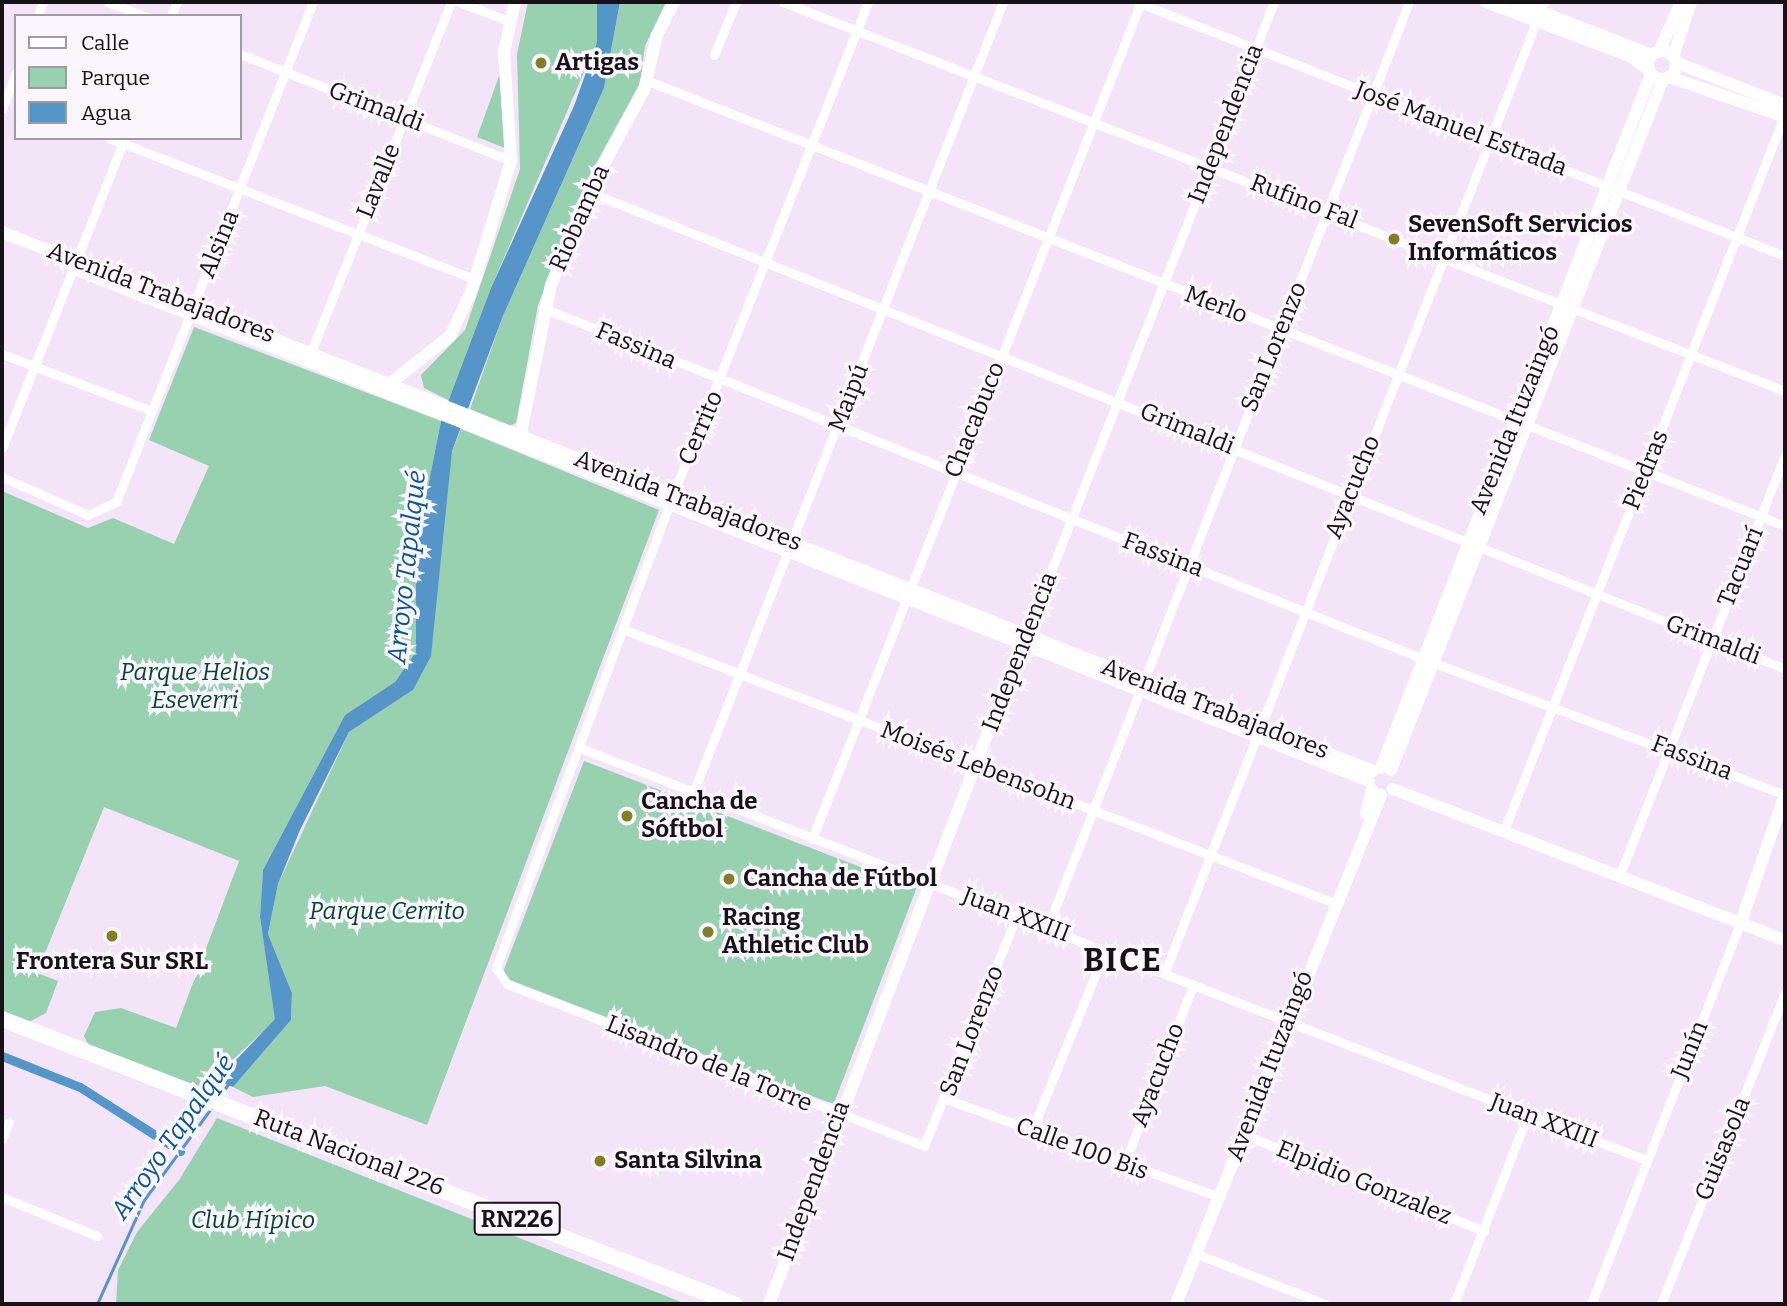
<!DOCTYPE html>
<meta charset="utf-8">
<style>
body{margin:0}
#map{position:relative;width:1787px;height:1306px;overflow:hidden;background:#f3e4f8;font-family:Bitter,serif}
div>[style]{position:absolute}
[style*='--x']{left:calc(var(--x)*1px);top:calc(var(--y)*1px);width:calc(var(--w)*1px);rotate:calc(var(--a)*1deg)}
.green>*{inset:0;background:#97d1b0;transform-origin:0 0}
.water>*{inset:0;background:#5595c7}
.stream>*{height:2.5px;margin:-1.25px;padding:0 1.25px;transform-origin:1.25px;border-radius:1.25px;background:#5595c7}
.canal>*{height:9px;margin:-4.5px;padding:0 4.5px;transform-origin:4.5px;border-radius:4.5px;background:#5595c7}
.street>*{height:9px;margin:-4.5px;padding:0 4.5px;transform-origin:4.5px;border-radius:4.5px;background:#fff}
.secondary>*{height:12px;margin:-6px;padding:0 6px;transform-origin:6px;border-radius:6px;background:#fff}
.secondary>.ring{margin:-6px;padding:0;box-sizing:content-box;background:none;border:12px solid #fff;border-radius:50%}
.highway>*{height:16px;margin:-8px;padding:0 8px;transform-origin:8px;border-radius:8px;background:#fff}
.dots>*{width:19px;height:19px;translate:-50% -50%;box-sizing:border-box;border:4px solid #fbf5fd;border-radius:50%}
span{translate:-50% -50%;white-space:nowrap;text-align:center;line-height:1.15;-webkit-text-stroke:7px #fbf5fd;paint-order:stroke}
.shield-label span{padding:2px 5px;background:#fbf5fd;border:2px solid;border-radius:5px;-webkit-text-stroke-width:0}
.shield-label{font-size:23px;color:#171218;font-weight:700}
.poi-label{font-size:24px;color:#171218;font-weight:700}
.left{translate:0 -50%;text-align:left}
.street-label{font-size:24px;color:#171218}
.park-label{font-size:24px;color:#05472c;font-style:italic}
.water-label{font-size:26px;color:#095787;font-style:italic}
.district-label{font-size:32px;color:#171218;font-weight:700;letter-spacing:2px}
.frame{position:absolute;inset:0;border:4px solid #171218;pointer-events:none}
.legend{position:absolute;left:14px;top:14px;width:228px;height:126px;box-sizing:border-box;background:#fbf5fd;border:2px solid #a09aa1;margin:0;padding:9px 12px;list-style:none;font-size:21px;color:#171218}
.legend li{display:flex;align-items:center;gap:14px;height:35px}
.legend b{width:35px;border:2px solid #a09aa1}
</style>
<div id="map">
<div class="green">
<i style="clip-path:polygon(528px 2px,597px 2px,597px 42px,491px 288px,450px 401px,424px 388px,421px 375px,465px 330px,520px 169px,517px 54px)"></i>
<i style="clip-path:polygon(620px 2px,666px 2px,645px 46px,640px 83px,588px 178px,538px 305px,516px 423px,509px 426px,470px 409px,503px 316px,604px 88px)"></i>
<i style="clip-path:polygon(503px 65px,505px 148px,477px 137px)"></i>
<i style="clip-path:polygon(194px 327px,441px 421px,416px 547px,416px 652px,395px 682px,345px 715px,263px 870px,260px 917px,276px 1019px,203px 1088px,88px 1044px,84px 1036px,95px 1012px,121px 1008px,176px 1028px,239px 861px,104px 807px,37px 973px,58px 981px,46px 1013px,29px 1022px,2px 1011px,2px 491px,88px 528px,113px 518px,174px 544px,209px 466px,149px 440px)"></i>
<i style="clip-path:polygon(461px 429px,659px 510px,427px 1125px,325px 1086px,253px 1097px,233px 1087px,291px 1020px,292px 993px,268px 934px,278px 884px,349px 732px,413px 690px,452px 451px)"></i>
<i style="left:584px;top:761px;width:356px;height:231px;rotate:21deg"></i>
<i style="clip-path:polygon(217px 1118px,686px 1304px,116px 1304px,118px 1270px,137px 1232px,179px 1180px)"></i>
</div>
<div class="water">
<i style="clip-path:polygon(597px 2px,620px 2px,604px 88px,503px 316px,452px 451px,431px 656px,413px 690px,349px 732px,300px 830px,278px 884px,268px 934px,292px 993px,291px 1020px,233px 1087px,217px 1080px,275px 1019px,260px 917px,263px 870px,345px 715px,395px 682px,416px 652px,416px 547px,441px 421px,491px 288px,574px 106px,597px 42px)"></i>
</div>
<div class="stream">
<i style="--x:220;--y:1096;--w:14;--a:-56"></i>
<i style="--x:97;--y:1304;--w:114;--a:-65.7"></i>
<i style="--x:144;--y:1200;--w:115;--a:-53.8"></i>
</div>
<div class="canal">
<i style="--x:2;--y:1056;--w:84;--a:21.7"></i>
<i style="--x:80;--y:1087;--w:119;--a:32.6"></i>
</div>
<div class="street">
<i style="--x:108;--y:2;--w:40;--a:21"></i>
<i style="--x:459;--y:2;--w:53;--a:20.8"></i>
<i style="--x:783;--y:2;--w:1075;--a:21.22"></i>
<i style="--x:868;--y:2;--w:541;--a:111.59"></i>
<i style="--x:669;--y:505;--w:494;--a:110.5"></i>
<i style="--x:496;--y:968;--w:19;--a:55"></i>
<i style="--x:507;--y:984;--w:447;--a:21.2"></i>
<i style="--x:924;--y:1146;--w:249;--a:-68.1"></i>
<i style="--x:1137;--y:2;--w:696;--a:21.4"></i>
<i style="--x:37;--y:16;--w:15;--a:-67"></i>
<i style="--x:171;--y:16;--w:15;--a:-67"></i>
<i style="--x:240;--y:54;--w:291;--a:21.5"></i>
<i style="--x:714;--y:55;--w:57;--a:-67.5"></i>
<i style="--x:648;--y:81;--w:1221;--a:21.37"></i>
<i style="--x:2;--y:109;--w:39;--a:-69"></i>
<i style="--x:109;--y:138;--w:392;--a:21.1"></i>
<i style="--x:589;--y:192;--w:1288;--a:21.74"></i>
<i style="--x:543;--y:308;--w:945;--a:21.73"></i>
<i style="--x:1421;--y:658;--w:389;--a:20.6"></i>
<i style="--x:2;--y:354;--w:160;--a:20.8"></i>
<i style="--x:309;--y:357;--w:382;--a:-68.2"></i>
<i style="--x:2;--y:448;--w:334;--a:-68.4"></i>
<i style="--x:2;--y:477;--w:94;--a:23.8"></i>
<i style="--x:88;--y:515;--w:31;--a:-25"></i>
<i style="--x:116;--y:502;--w:537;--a:-68.5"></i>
<i style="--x:623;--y:629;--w:760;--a:21.06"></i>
<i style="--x:1026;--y:635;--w:680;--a:-68.61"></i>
<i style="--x:580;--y:748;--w:1143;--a:21.13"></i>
<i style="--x:693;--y:793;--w:850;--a:-68.6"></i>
<i style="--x:1505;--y:828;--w:767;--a:-68.59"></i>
<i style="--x:812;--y:839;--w:899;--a:-68.54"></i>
<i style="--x:1620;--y:874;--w:450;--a:-68.5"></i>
<i style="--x:1048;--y:926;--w:992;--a:-68.66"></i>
<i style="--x:1164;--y:974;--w:1044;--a:-68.65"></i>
<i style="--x:946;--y:1099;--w:291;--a:19.7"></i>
<i style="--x:1032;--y:1130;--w:193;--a:-67.8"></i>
<i style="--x:1245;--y:1135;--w:258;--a:21.9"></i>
<i style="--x:2;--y:1139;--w:18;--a:-68"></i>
<i style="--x:1124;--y:1165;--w:193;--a:-69"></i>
<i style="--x:2;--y:1197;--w:103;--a:22.3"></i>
<i style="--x:1197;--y:1254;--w:137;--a:21.3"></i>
<i style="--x:1454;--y:1304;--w:201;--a:-68.7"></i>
<i style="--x:1591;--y:1304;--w:410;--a:-68.6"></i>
<i style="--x:1661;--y:1304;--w:335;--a:-68.3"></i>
</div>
<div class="secondary">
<i style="--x:1486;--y:2;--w:154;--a:20.6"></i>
<i style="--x:1630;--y:56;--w:22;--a:36"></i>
<i style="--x:1516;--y:2;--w:146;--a:21.3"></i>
<i class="ring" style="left:1648px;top:51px;width:16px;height:16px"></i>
<i style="--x:1659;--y:52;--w:55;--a:-66.3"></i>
<i style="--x:1673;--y:57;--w:58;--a:-71.9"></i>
<i style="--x:1675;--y:62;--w:118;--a:21.4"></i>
<i style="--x:1669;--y:77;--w:123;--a:19"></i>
<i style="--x:2;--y:232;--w:1473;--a:21.46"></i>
<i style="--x:77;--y:270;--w:1389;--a:21.58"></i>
<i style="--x:388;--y:385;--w:79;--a:-38.3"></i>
<i style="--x:450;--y:336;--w:49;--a:-64.5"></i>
<i style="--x:471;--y:292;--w:137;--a:-73"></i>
<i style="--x:511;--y:161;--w:109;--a:-93.7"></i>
<i style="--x:504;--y:52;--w:51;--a:-77.6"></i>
<i style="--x:519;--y:443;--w:161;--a:-78.6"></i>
<i style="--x:551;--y:285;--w:100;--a:-67.8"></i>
<i style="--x:589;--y:192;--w:116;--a:-61.7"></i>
<i style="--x:644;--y:90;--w:57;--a:-76.7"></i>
<i style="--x:657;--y:35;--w:37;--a:-63"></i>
<i style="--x:1381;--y:768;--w:745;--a:-68.74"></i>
<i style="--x:1391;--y:770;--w:743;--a:-68.51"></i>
<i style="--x:1393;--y:789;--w:420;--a:21.1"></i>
<i style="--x:1366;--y:814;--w:25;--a:-76"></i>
<i style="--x:1741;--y:922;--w:135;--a:-71"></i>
<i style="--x:769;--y:1304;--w:713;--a:-69.05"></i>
<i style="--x:1176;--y:1304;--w:549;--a:-68.06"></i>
</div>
<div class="highway">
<i style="--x:2;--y:1019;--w:786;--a:21.27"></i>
</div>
<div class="dots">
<i style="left:541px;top:63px;background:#807e26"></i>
<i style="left:1394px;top:239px;background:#807e26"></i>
<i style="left:627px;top:816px;background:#807e26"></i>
<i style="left:729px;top:879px;background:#807e26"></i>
<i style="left:708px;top:932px;background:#807e26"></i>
<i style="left:112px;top:936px;background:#807e26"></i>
<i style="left:600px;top:1161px;background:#807e26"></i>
</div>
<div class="shield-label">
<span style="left:517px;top:1219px">RN226</span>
</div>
<div class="poi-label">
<span class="left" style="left:555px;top:63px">Artigas</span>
<span class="left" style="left:1408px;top:239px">SevenSoft Servicios<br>Informáticos</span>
<span class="left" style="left:641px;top:816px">Cancha de<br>Sóftbol</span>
<span class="left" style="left:743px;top:879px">Cancha de Fútbol</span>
<span class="left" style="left:722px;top:932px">Racing<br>Athletic Club</span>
<span style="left:112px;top:962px">Frontera Sur SRL</span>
<span class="left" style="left:614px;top:1161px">Santa Silvina</span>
</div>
<div class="street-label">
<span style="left:376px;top:107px;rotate:21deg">Grimaldi</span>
<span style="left:1226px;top:124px;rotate:-69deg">Independencia</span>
<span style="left:1461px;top:129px;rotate:21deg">José Manuel Estrada</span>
<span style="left:379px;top:181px;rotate:-68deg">Lavalle</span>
<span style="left:1304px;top:202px;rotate:21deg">Rufino Fal</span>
<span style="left:580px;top:218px;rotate:-66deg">Riobamba</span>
<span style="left:219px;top:244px;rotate:-68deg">Alsina</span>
<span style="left:161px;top:293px;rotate:21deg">Avenida Trabajadores</span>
<span style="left:1216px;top:305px;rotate:21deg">Merlo</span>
<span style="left:636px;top:346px;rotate:23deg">Fassina</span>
<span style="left:1274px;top:347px;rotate:-68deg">San Lorenzo</span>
<span style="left:849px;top:398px;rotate:-69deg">Maipú</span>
<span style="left:975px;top:420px;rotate:-68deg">Chacabuco</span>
<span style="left:1515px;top:420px;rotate:-68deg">Avenida Ituzaingó</span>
<span style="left:701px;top:428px;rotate:-67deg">Cerrito</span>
<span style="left:1187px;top:429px;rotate:22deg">Grimaldi</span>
<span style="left:1646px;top:470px;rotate:-68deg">Piedras</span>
<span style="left:1353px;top:487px;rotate:-68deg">Ayacucho</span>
<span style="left:688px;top:501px;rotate:21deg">Avenida Trabajadores</span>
<span style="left:1163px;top:555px;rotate:21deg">Fassina</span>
<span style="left:1741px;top:567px;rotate:-68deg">Tacuarí</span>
<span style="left:1713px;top:640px;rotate:21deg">Grimaldi</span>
<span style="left:1020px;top:652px;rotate:-69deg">Independencia</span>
<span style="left:1215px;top:709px;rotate:21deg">Avenida Trabajadores</span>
<span style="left:1692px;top:758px;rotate:21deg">Fassina</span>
<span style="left:978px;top:766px;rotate:21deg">Moisés Lebensohn</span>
<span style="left:1016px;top:915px;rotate:21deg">Juan XXIII</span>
<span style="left:972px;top:1031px;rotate:-69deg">San Lorenzo</span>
<span style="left:1690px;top:1050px;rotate:-68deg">Junín</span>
<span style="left:709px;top:1064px;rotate:22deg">Lisandro de la Torre</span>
<span style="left:1270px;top:1066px;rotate:-69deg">Avenida Ituzaingó</span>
<span style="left:1158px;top:1075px;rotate:-69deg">Ayacucho</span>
<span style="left:1544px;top:1121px;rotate:21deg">Juan XXIII</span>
<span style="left:1082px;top:1149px;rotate:20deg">Calle 100 Bis</span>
<span style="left:1723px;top:1149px;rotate:-68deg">Guisasola</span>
<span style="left:349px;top:1153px;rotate:21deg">Ruta Nacional 226</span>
<span style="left:814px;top:1181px;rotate:-70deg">Independencia</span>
<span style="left:1364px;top:1183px;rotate:22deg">Elpidio Gonzalez</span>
</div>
<div class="park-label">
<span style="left:195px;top:687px">Parque Helios<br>Eseverri</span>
<span style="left:387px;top:912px">Parque Cerrito</span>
<span style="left:253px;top:1221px">Club Hípico</span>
</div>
<div class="water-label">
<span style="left:407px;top:567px;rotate:-84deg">Arroyo Tapalqué</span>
<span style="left:173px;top:1137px;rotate:-55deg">Arroyo Tapalqué</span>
</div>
<div class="district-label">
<span style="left:1123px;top:960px">BICE</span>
</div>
<div class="frame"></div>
<ul class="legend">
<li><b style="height:9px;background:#fff"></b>Calle</li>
<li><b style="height:19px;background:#97d1b0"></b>Parque</li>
<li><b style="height:19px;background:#5595c7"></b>Agua</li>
</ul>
</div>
